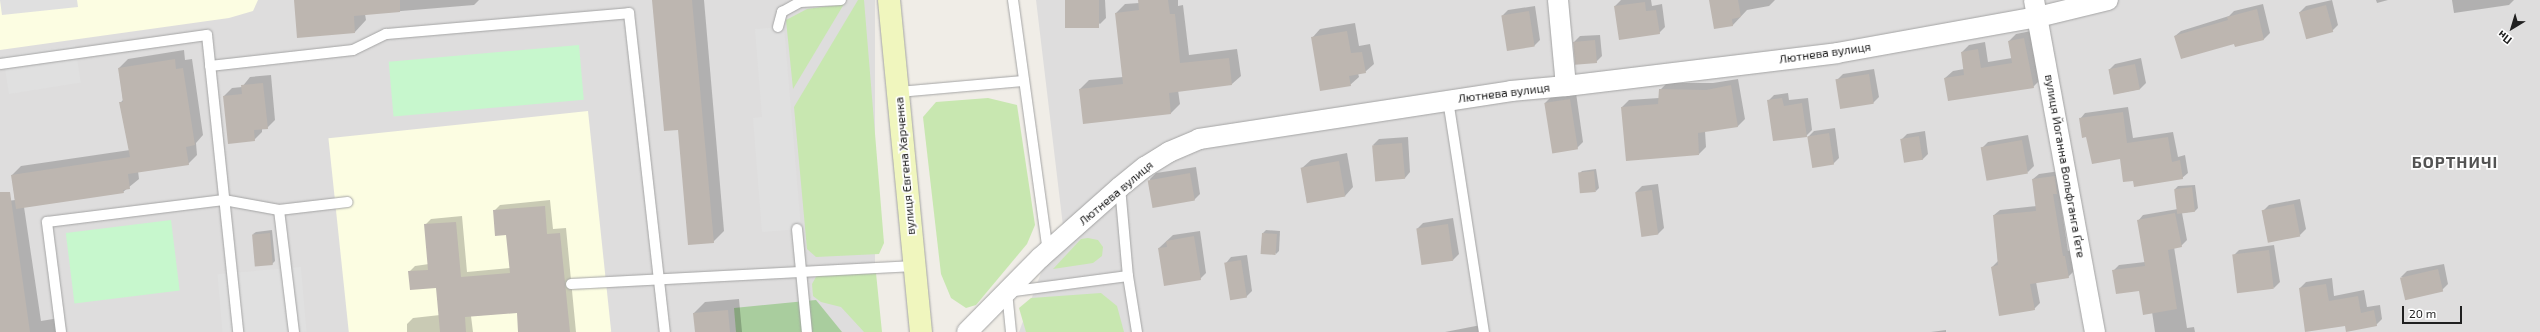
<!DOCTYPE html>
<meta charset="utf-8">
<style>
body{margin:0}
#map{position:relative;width:2540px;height:332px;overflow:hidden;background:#f0ede7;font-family:"Exo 2",sans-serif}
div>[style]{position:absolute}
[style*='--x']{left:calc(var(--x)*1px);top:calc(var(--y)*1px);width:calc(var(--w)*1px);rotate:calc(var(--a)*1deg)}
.residential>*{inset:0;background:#dedddd;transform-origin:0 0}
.education>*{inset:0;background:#fcfde2;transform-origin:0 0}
.grass>*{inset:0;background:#c8e7b0}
.forest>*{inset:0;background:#a9cd9e}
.park>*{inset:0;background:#c7f7cd;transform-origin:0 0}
.parking>*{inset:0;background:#e0e0e0;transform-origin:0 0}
.shadow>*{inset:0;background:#0003}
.building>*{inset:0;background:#bdb6b0;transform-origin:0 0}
.roads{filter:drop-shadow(0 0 1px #a4a4a4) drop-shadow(0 0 1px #a4a4a4)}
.service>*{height:10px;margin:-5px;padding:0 5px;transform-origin:5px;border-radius:5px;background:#fff}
.minor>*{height:20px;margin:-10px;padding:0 10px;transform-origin:10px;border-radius:10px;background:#fff}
.secondary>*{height:22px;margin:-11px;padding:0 11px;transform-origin:11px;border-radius:11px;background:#f0f6be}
span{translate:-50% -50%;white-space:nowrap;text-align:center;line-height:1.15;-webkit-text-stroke:3.5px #fff;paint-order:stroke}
.street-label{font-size:12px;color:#202020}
.district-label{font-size:16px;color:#535353;font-weight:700;letter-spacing:1px}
.north{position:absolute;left:2492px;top:8px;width:40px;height:40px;-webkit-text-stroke:3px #fff;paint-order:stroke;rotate:218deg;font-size:11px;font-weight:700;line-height:16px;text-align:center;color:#202020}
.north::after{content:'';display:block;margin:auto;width:14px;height:18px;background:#202020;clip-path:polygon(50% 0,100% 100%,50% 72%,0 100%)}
.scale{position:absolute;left:2402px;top:306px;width:60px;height:18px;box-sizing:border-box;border:2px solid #202020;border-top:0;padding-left:5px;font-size:12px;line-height:14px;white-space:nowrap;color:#202020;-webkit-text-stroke:3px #fff;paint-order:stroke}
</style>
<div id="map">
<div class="residential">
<i style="left:0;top:0;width:875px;height:332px"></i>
<i style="clip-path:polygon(1036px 0,2540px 0,2540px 332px,1019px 332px,1041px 273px,1063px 226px)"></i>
</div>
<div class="education">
<i style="clip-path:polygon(0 0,258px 0,253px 11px,229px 18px,0 50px)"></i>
<i style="left:588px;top:111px;width:222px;height:261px;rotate:84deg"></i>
</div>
<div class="grass">
<i style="clip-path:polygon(858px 0,864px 0,884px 243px,879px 254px,816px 257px,807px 249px,794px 107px)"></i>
<i style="clip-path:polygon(844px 4px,793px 89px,786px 20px,807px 9px)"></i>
<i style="clip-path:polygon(988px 98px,1017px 105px,1035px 225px,1027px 244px,976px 305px,966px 308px,951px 298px,941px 274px,923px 117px,936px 102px)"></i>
<i style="clip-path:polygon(1088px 238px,1098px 240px,1103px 247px,1102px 256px,1093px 263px,1053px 269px,1081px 239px)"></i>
<i style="clip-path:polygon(876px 273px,882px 332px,864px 332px,841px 307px,821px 302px,813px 296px,812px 284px,817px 275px)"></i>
<i style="clip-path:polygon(1101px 293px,1117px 306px,1124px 332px,1026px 332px,1019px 308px,1031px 298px)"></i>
</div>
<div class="forest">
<i style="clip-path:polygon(816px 300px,842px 332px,736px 332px,734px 308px)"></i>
</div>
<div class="park">
<i style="left:579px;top:45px;width:55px;height:191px;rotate:85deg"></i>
<i style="left:171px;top:220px;width:71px;height:106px;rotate:83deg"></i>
</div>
<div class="parking">
<i style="clip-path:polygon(0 0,77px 0,78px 7px,2px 15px)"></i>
<i style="clip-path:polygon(784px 27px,801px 229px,762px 232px,753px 118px,762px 117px,755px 29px)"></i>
<i style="left:75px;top:45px;width:38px;height:73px;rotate:81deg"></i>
<i style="left:301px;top:267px;width:65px;height:84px;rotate:85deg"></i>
</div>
<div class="shadow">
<i style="clip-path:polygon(295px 0,479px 0,474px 5px,365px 14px,366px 20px,355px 32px)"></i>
<i style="clip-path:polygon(653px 0,704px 0,724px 231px,713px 242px,679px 129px)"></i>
<i style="clip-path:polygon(1066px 0,1105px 0,1106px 18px,1100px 24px)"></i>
<i style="clip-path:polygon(1139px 0,1178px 0,1178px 6px,1183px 5px,1189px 55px,1237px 49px,1241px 76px,1232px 84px,1178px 90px,1180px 104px,1171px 113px,1084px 123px,1080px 89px,1089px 80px,1123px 77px,1116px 13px,1125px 4px,1139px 3px)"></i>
<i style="clip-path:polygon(1621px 0,1651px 0,1652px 6px,1662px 4px,1665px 27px,1659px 33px,1615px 6px)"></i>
<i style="clip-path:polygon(1710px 0,1775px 0,1769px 6px,1747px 10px,1733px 25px,1715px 28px)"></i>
<i style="clip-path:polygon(2332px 0,2338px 25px,2332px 31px,2300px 12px,2306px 6px)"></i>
<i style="clip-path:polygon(2376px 0,2388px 0,2377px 3px)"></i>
<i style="clip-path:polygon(2452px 0,2514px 0,2509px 5px,2454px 13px)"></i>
<i style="clip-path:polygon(2263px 4px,2270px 33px,2264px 39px,2235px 46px,2234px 42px,2175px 36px,2181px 31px,2229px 16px,2234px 11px)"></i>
<i style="clip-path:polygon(1535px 6px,1540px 40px,1534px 46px,1502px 16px,1508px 10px)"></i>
<i style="clip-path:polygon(1355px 23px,1359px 46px,1370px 44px,1374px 64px,1365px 72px,1358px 73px,1359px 77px,1350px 85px,1312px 38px,1320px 29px)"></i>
<i style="clip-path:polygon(2031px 31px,2040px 80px,2033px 87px,1945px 78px,1953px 71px,1964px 69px,1962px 52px,1969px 45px,1985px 42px,1988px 62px,2012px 58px,2009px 41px,2016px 34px)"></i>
<i style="clip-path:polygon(1600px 35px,1602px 56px,1596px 62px,1574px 42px,1580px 36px)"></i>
<i style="clip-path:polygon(184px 50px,185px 60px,192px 59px,203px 135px,196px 143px,197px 155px,188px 164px,138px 171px,139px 179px,123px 192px,24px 207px,41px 321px,59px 318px,61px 332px,0 332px,0 202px,15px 200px,12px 175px,21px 166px,130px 150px,120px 103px,123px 100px,119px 68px,128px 59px)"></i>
<i style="clip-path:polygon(2141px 58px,2146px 83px,2140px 89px,2114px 94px,2109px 70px,2115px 64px)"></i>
<i style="clip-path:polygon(1874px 69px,1879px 97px,1873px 103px,1837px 80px,1843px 74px)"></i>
<i style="clip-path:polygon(271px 75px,275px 120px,267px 128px,262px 128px,262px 132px,254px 140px,224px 96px,232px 88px,242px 87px,250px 77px)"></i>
<i style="clip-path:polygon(1738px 79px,1745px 119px,1738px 126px,1705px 131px,1706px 147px,1699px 154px,1622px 107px,1629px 100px,1659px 98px,1660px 90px,1667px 83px,1713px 83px)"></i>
<i style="clip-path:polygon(1576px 93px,1583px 142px,1577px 148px,1545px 103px,1551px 97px)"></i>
<i style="clip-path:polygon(1788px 93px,1789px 100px,1808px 98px,1812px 130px,1806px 136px,1768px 101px,1774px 95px)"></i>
<i style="clip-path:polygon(2128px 107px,2133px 138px,2173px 132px,2178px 157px,2185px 155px,2188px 173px,2182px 178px,2134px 180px,2120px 157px,2087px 136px,2080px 119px,2085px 113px)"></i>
<i style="clip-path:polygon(1835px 128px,1839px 158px,1833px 164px,1808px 137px,1814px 131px)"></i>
<i style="clip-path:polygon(1925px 131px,1928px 154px,1922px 160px,1901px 140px,1907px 134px)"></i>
<i style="clip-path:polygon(2028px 135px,2034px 166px,2028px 172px,1982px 148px,1988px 142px)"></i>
<i style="clip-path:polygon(1408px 137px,1410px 172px,1405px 178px,1373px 145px,1379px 139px)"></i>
<i style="clip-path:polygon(1347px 153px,1353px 187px,1345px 196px,1307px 202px,1302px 168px,1311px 160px)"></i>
<i style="clip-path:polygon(1196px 167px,1200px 194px,1194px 200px,1153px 206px,1150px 179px,1156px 173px)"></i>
<i style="clip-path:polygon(1596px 169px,1599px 188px,1596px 191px,1579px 174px,1582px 171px)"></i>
<i style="clip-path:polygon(2060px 171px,2059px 191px,2068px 251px,2071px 250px,2074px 271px,2068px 277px,2036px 282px,2040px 303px,2034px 309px,1992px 267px,1998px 261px,1994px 215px,2000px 210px,2037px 206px,2033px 179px,2039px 174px)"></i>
<i style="clip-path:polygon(1658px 184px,1664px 228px,1658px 234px,1642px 236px,1636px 192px,1642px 186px)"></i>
<i style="clip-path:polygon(2195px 185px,2198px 208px,2195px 211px,2182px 213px,2187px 240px,2181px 246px,2174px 247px,2187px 328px,2194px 327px,2195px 332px,2155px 332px,2152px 312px,2140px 290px,2113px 271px,2119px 265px,2145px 262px,2138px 221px,2143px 215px,2178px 209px,2175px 189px,2178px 186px)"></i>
<i style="clip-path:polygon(2300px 199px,2306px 229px,2300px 235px,2263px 211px,2269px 205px)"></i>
<i style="clip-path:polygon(550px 200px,553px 229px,566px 228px,576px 332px,519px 332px,518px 312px,471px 316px,473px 332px,407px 332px,407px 324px,413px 318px,440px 315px,437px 287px,409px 272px,415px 266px,429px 264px,425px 225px,431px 219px,462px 216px,467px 272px,510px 268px,507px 234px,494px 211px,500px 205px)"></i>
<i style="clip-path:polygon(1453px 218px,1459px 254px,1453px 260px,1417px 229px,1423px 223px)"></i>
<i style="clip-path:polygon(272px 230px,275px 261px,272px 264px,253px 234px,256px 232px)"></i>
<i style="clip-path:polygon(1266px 230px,1280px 231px,1279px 251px,1276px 254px,1263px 233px)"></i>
<i style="clip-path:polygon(1200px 231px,1206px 273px,1200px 279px,1159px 248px,1173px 235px)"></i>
<i style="clip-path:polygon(2274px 245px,2280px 282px,2274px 288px,2233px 256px,2239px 250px)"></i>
<i style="clip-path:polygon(1247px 255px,1252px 291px,1246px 297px,1226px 263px,1231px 257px)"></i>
<i style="clip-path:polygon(2444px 264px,2448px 284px,2442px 290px,2401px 277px,2407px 271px)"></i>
<i style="clip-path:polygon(2332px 278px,2334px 296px,2364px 290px,2367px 307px,2380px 305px,2382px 319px,2376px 325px,2346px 325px,2300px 288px,2306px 282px)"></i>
<i style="clip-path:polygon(739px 299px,742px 332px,696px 332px,694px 313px,705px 302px)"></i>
<i style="clip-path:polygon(1481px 325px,1483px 332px,1444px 332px,1445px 332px)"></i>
<i style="clip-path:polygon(1946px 330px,1946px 332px,1931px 332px)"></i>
</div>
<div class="building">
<i style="clip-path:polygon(294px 0,400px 0,400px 12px,354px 16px,355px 33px,297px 38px)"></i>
<i style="clip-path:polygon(652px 0,692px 0,714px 243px,688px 245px,678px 130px,664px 131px)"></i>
<i style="left:1065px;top:0;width:34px;height:28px"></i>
<i style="clip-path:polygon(1138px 0,1168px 0,1170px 14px,1175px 14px,1180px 63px,1229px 58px,1232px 85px,1169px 93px,1171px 114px,1083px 124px,1079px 89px,1123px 84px,1115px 13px,1139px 10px)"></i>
<i style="clip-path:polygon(1709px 0,1738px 0,1741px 17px,1732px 19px,1733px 26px,1714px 29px)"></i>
<i style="clip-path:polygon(1645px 2px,1646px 11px,1656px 10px,1660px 34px,1619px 40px,1614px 6px)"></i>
<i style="left:2326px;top:5px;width:28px;height:28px;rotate:75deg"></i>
<i style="clip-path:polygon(2257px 9px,2264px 40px,2235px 47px,2234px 44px,2181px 59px,2174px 36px,2228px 20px,2227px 17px)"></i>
<i style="left:1529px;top:11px;width:36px;height:28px;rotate:81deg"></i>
<i style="clip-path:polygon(1347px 31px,1351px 53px,1362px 52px,1366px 73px,1349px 76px,1351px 86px,1320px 91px,1311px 37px)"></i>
<i style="clip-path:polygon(2024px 38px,2034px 88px,1948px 101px,1944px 78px,1964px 75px,1961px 52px,1978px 49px,1981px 68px,2012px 63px,2008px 41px)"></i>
<i style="left:1595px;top:40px;width:23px;height:22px;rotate:85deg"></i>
<i style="clip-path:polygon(175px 59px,176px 69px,183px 68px,195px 145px,186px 147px,189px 165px,128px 174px,130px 189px,123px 190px,124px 193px,16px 209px,11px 175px,130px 157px,119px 102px,123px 102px,118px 68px)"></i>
<i style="left:2135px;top:64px;width:26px;height:27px;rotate:79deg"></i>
<i style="left:1869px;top:74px;width:30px;height:34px;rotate:81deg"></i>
<i style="clip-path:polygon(263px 83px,268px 129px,254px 130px,255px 141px,228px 144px,223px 96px,242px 94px,241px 85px)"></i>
<i style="clip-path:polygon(1731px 85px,1738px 127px,1698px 133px,1699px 155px,1626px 161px,1621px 107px,1658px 104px,1659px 89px,1706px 90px)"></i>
<i style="clip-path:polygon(1782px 98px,1784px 106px,1802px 103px,1807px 137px,1773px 141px,1767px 100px)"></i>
<i style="left:1570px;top:99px;width:51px;height:26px;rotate:81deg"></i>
<i style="clip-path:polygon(2123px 112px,2127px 143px,2168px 137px,2172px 162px,2180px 160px,2183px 179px,2134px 187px,2133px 181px,2123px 182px,2120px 159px,2092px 164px,2086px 137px,2082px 138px,2079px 118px)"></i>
<i style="left:1829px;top:133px;width:32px;height:22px;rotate:81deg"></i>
<i style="left:1919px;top:136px;width:24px;height:19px;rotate:81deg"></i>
<i style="left:2022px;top:140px;width:34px;height:42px;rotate:80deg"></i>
<i style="left:1402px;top:143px;width:36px;height:30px;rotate:85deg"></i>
<i style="left:1339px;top:161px;width:36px;height:39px;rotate:80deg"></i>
<i style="left:1594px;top:171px;width:21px;height:16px;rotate:85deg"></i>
<i style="left:1190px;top:173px;width:28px;height:43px;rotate:80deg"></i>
<i style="clip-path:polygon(2055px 176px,2057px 194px,2053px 194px,2063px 256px,2065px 256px,2069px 278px,2030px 284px,2035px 310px,1999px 316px,1991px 267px,1998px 265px,1993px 215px,2036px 211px,2032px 179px)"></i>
<i style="left:2192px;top:187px;width:25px;height:18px;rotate:83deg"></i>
<i style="left:1652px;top:190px;width:45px;height:17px;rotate:82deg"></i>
<i style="clip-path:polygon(0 192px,10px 192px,30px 332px,0 332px)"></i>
<i style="left:2294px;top:204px;width:33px;height:33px;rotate:79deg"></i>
<i style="clip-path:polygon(545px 206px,547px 234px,560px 233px,570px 332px,518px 332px,517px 313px,465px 317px,466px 332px,440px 332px,436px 288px,410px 290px,408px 271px,428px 270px,424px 224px,456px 222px,461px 277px,510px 273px,506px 235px,495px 236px,493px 210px)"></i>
<i style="clip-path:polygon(2175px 213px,2182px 247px,2168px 250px,2177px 309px,2143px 315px,2139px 291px,2116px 294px,2112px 270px,2145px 266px,2137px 220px)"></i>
<i style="left:1448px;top:224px;width:37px;height:32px;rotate:82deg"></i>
<i style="left:270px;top:233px;width:32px;height:18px;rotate:85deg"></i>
<i style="left:1262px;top:233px;width:15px;height:21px;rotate:4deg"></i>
<i style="clip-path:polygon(1194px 236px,1201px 280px,1164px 286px,1158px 248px,1167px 247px,1166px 241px)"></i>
<i style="left:2269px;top:250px;width:39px;height:37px;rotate:83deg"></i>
<i style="left:1241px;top:260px;width:38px;height:17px;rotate:81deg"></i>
<i style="left:2438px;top:269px;width:23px;height:39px;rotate:77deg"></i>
<i style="clip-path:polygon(2326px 284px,2329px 301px,2358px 296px,2361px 313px,2374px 310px,2377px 326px,2346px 332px,2345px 326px,2305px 332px,2299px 288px)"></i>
<i style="clip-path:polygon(728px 310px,730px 332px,695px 332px,693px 313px)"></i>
</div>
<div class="roads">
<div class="service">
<i style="--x:1013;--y:0;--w:253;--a:82.1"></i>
<i style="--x:778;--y:27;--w:16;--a:-75"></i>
<i style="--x:782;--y:12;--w:21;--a:-29"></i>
<i style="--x:800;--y:2;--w:41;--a:-2.8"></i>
<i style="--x:0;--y:64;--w:209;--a:-8"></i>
<i style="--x:207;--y:35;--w:299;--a:84"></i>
<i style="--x:210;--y:66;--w:144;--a:-6.4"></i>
<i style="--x:353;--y:50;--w:37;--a:-26"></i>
<i style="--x:386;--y:34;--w:244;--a:-4.9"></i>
<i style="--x:629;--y:13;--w:321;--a:83.6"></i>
<i style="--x:898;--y:92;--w:126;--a:-5"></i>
<i style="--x:1448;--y:100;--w:235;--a:81.2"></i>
<i style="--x:1120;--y:187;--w:89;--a:84.9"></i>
<i style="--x:1128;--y:276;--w:57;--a:80.9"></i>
<i style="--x:279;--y:210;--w:123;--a:83"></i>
<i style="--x:797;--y:229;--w:103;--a:84.5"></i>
<i style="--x:571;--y:284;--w:344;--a:-3"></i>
<i style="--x:61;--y:332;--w:111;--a:-97.3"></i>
<i style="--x:47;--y:222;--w:178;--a:-7.1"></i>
<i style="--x:224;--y:200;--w:56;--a:10.3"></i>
<i style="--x:279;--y:210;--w:69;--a:-6.6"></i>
<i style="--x:1011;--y:332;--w:40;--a:-95.7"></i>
<i style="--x:1007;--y:292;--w:122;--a:-7.5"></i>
</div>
<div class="minor">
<i style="--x:1558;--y:0;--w:86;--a:84.7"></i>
<i style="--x:2034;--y:0;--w:338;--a:79.6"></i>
<i style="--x:967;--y:332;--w:104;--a:-45.4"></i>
<i style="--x:1040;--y:258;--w:107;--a:-41.6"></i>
<i style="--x:1120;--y:187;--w:32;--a:-39"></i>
<i style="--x:1145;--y:167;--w:28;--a:-32"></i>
<i style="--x:1169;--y:152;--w:33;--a:-23"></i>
<i style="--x:1199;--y:139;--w:316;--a:-8.7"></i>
<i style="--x:1511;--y:91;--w:55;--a:-5.2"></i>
<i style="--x:1566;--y:86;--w:273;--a:-6.9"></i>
<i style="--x:1837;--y:53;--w:204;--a:-10.2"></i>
<i style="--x:2038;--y:17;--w:72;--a:-13.7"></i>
</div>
<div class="secondary">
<i style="--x:889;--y:0;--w:334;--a:84.5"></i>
</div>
</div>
<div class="street-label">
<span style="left:1825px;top:53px;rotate:-8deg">Лютнева вулиця</span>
<span style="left:1504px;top:93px;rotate:-7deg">Лютнева вулиця</span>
<span style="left:905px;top:166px;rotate:-95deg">вулиця Євгена Харченка</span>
<span style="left:2065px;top:166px;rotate:80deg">вулиця Йоганна Вольфганга Ґете</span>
<span style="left:1116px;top:193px;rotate:-40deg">Лютнева вулиця</span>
</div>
<div class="district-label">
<span style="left:2455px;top:162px">БОРТНИЧІ</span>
</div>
<div class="north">Пн</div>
<div class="scale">20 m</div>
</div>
